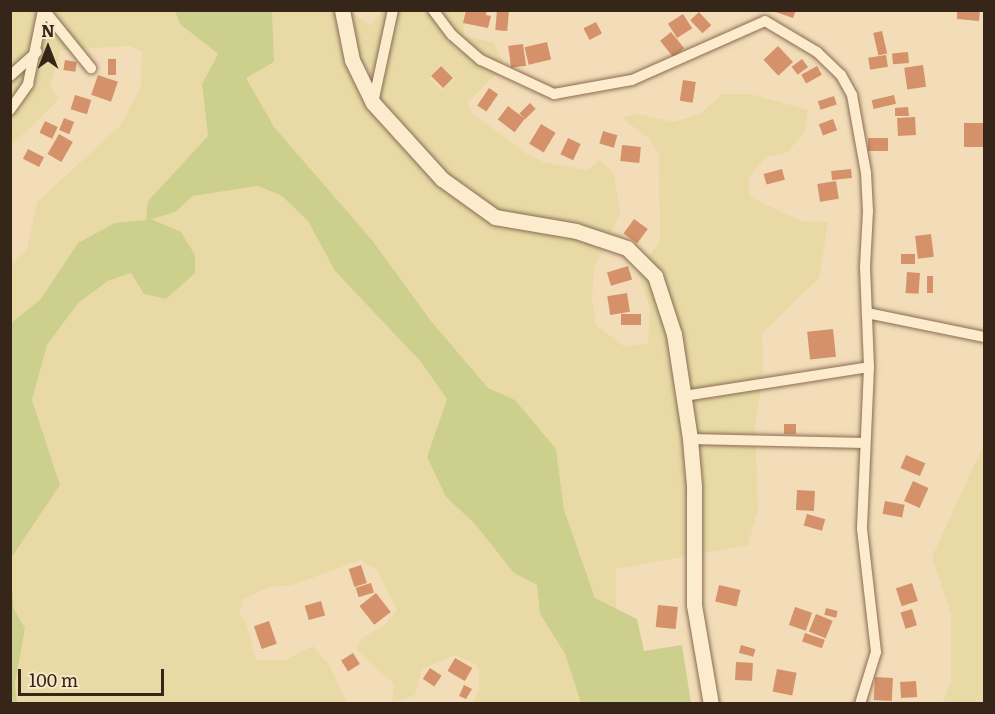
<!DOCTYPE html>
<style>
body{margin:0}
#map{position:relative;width:995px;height:714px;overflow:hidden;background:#f2ddb8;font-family:Literata,serif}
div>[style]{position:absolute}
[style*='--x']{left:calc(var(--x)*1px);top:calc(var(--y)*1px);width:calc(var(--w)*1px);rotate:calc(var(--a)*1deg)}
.farmland>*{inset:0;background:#e8d9a5}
.green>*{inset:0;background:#ccd08c}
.building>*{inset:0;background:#d4916a;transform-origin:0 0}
.roads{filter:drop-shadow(0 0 2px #896c52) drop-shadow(0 0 2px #896c52)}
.street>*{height:10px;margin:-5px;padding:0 5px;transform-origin:5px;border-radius:5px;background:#fcebcc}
.secondary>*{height:15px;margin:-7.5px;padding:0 7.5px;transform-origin:7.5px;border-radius:7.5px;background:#fcebcc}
span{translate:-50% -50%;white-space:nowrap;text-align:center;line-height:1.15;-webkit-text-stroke:4.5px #f8e8c9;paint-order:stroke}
.frame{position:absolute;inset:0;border:12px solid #362519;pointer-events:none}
.north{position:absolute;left:18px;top:18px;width:60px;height:60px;-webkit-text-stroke:4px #f8e8c9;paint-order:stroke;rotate:0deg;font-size:16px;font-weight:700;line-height:24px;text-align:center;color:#362519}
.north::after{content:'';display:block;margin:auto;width:21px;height:27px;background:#362519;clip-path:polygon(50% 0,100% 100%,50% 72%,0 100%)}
.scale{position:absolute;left:18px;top:669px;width:146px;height:27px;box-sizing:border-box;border:3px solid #362519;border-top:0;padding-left:8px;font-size:18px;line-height:21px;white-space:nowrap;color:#362519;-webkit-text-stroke:4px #f8e8c9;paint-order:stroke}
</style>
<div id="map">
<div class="farmland">
<i style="clip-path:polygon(11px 11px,175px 11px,180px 24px,218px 54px,202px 84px,208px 136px,148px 201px,175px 212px,193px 196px,258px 186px,282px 196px,308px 221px,335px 271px,421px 362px,448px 399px,427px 457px,446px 497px,474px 523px,514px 573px,537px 585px,540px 614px,565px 654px,581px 703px,472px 703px,479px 692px,479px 672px,476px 664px,455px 655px,422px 669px,415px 695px,392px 703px,394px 684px,356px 649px,362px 638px,386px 624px,397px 610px,376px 569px,361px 560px,292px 585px,270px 587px,243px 599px,239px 615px,245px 620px,256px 660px,285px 660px,313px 646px,330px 666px,347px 703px,16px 703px,15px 684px,25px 628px,14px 609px,11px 558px,60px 484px,32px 400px,47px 345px,78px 303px,108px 281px,131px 273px,166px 299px,195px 272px,195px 254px,78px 243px,40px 300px,11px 323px,11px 265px,27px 250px,37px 202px,120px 126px,141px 86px,142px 52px,130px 46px,61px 50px,50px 85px,59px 99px,11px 146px)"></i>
<i style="clip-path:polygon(evenodd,272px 11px,347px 11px,371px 25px,382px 11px,464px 11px,464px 37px,493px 42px,505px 65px,467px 103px,472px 113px,530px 156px,546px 163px,587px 170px,600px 160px,614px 173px,620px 214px,594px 267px,592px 298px,596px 325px,625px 347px,648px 343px,650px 309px,638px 272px,660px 241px,659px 154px,648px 138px,622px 118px,638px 114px,674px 122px,700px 114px,722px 94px,750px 94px,808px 110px,805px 130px,788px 152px,766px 157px,749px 177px,750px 197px,801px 221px,828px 222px,819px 278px,762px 333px,763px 375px,755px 426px,758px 509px,748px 545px,616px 569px,616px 610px,595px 598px,564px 510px,556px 449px,515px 400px,488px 388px,431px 321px,372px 240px,274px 127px,246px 78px,274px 62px,272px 11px,440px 64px,455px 79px,442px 90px,429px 79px,440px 64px)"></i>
<i style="clip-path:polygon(984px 444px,984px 703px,942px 703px,951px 683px,951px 614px,932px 557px)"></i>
</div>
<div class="green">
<i style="clip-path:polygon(175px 11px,272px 11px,274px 62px,246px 78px,274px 127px,372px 240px,431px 321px,488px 388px,515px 400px,556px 449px,564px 510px,595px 598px,637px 619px,644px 651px,682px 645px,691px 703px,581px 703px,565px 654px,540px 614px,537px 585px,514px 573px,474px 523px,446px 497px,427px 457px,447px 399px,421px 362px,335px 271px,308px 221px,282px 196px,258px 186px,193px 196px,175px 212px,151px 219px,181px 232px,195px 255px,195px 273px,166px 299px,144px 294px,131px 273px,108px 281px,78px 303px,47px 345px,32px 400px,60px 485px,11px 558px,11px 323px,40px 300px,78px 243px,115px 223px,146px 220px,148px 201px,208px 136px,202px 84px,218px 54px,180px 24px)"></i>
<i style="clip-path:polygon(11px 574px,14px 609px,25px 628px,15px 684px,17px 704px,10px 703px)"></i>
</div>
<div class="building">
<i style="clip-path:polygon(466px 10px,487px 10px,486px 15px,491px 16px,488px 28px,463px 23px)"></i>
<i style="left:497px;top:10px;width:12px;height:20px;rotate:5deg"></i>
<i style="clip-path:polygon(770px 10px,796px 10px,793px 18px)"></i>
<i style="clip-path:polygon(957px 10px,980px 10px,979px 21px,957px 19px)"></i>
<i style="left:699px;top:12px;width:18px;height:12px;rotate:47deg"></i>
<i style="left:683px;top:14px;width:17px;height:18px;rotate:57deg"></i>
<i style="left:596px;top:22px;width:13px;height:14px;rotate:63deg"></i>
<i style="left:882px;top:31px;width:23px;height:9px;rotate:77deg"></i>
<i style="left:671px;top:32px;width:21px;height:14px;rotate:51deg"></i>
<i style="left:547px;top:42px;width:18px;height:23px;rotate:77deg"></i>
<i style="left:523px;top:44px;width:22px;height:15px;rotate:82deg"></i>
<i style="left:778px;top:46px;width:22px;height:20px;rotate:47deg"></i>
<i style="left:908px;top:52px;width:11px;height:16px;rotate:85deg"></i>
<i style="left:886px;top:55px;width:12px;height:18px;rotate:81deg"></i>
<i style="left:108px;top:59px;width:8px;height:16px"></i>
<i style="left:802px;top:59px;width:10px;height:13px;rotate:53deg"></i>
<i style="left:65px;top:60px;width:12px;height:10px;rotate:9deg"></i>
<i style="left:923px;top:65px;width:22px;height:19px;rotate:82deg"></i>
<i style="left:441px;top:66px;width:17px;height:14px;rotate:45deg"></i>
<i style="left:817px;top:66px;width:10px;height:18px;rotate:61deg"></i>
<i style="left:98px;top:75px;width:21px;height:21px;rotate:19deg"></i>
<i style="left:683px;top:80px;width:13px;height:21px;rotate:9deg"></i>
<i style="left:489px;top:88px;width:11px;height:21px;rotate:34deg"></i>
<i style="left:75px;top:95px;width:17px;height:15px;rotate:17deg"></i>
<i style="left:894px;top:95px;width:9px;height:23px;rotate:77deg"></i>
<i style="left:834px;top:96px;width:9px;height:17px;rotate:72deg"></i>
<i style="left:530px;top:103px;width:8px;height:15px;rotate:45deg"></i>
<i style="left:508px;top:106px;width:21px;height:17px;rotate:37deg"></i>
<i style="clip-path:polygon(908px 107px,909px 116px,895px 116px,895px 108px)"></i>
<i style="left:915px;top:117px;width:18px;height:18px;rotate:87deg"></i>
<i style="left:64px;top:118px;width:11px;height:13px;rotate:22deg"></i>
<i style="left:833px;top:119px;width:12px;height:15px;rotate:70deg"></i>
<i style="left:45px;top:121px;width:14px;height:13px;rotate:25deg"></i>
<i style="left:964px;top:123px;width:20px;height:24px"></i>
<i style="left:541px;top:124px;width:17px;height:23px;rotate:31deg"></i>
<i style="left:603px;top:131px;width:15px;height:13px;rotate:16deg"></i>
<i style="left:59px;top:134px;width:16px;height:23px;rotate:30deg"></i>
<i style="left:568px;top:138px;width:14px;height:18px;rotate:25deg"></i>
<i style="left:888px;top:138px;width:13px;height:20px;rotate:90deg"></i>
<i style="left:622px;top:145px;width:19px;height:16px;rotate:6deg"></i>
<i style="left:28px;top:149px;width:18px;height:11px;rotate:27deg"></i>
<i style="left:782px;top:169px;width:11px;height:19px;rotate:75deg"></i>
<i style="left:851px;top:169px;width:9px;height:20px;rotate:84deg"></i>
<i style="left:836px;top:181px;width:18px;height:19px;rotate:81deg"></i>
<i style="left:634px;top:219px;width:17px;height:18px;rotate:36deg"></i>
<i style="left:931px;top:234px;width:23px;height:16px;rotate:83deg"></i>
<i style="left:901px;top:254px;width:14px;height:10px"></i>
<i style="left:628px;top:266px;width:14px;height:22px;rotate:73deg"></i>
<i style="left:907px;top:272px;width:13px;height:21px;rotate:4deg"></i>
<i style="left:927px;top:276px;width:6px;height:17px"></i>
<i style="left:627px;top:293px;width:19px;height:20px;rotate:81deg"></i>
<i style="left:641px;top:314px;width:11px;height:20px;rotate:90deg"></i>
<i style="left:833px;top:329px;width:28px;height:26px;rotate:84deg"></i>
<i style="left:784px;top:424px;width:12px;height:10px"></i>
<i style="left:906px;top:455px;width:21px;height:14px;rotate:23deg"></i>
<i style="left:913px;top:481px;width:17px;height:22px;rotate:24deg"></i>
<i style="left:797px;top:490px;width:18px;height:20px;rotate:3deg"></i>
<i style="left:885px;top:501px;width:20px;height:13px;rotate:11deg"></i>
<i style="left:807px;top:514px;width:19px;height:12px;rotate:16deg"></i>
<i style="left:361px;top:565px;width:19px;height:13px;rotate:72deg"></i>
<i style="left:371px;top:583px;width:10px;height:16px;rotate:73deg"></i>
<i style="left:912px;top:583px;width:19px;height:17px;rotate:72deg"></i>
<i style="left:719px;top:585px;width:22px;height:17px;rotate:13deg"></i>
<i style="left:376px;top:593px;width:24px;height:21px;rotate:52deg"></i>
<i style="left:321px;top:601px;width:15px;height:17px;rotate:74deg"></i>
<i style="left:658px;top:605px;width:20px;height:22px;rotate:6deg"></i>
<i style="left:795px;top:607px;width:18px;height:19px;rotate:19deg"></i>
<i style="left:826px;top:608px;width:12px;height:7px;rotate:14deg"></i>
<i style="left:912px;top:609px;width:17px;height:12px;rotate:73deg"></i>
<i style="left:816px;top:614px;width:18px;height:19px;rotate:22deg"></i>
<i style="left:269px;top:621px;width:24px;height:16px;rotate:71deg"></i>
<i style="left:805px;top:633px;width:21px;height:9px;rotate:19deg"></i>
<i style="left:741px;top:645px;width:15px;height:8px;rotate:16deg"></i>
<i style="left:353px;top:653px;width:13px;height:14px;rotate:58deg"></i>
<i style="left:455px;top:658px;width:20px;height:15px;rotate:30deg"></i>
<i style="left:736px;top:662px;width:17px;height:18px;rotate:3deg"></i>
<i style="left:430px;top:668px;width:14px;height:13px;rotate:34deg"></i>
<i style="left:777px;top:669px;width:20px;height:23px;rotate:11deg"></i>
<i style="left:875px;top:677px;width:18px;height:23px;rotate:3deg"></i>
<i style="left:916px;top:681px;width:16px;height:16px;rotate:86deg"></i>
<i style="clip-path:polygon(464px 685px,472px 689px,466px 699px,459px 696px)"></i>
</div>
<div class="roads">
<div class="street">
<i style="--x:44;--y:10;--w:75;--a:51"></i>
<i style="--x:433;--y:10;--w:31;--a:53"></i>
<i style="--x:452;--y:35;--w:38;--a:41"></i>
<i style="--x:481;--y:60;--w:81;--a:25"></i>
<i style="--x:554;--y:94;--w:79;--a:-10.2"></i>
<i style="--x:632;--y:80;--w:145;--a:-23.9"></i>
<i style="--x:765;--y:21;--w:61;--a:30.8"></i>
<i style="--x:817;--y:52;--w:33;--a:44"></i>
<i style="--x:841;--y:75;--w:23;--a:61"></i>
<i style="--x:852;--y:95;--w:79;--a:79.8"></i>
<i style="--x:866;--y:173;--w:38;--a:87"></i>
<i style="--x:868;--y:211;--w:56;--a:93.1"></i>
<i style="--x:865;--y:267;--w:100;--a:87.7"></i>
<i style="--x:869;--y:367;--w:162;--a:92.5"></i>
<i style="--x:862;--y:529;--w:124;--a:83.5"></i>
<i style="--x:876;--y:652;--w:54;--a:107.1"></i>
<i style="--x:10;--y:76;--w:36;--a:-42"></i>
<i style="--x:373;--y:103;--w:95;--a:-77.9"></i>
<i style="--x:10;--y:110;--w:32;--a:-55"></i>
<i style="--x:28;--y:84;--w:76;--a:-78.5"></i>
<i style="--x:867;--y:313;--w:119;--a:11.6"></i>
<i style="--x:684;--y:396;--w:187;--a:-8.9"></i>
<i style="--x:690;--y:439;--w:175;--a:1.3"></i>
</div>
<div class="secondary">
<i style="--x:342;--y:10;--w:51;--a:78.7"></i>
<i style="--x:352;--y:60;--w:48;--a:64"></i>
<i style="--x:373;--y:103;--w:103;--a:47.8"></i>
<i style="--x:442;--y:179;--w:65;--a:35.6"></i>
<i style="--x:495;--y:217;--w:82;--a:9.8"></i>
<i style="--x:576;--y:231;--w:54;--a:18.4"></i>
<i style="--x:627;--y:248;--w:40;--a:45"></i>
<i style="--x:655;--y:276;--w:61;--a:71.9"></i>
<i style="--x:674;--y:334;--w:106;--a:81.3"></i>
<i style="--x:690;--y:439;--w:47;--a:85.1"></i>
<i style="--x:694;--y:486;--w:119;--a:90"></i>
<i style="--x:694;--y:605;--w:100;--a:80.3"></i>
</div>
</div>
<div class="frame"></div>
<div class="north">N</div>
<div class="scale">100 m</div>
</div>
